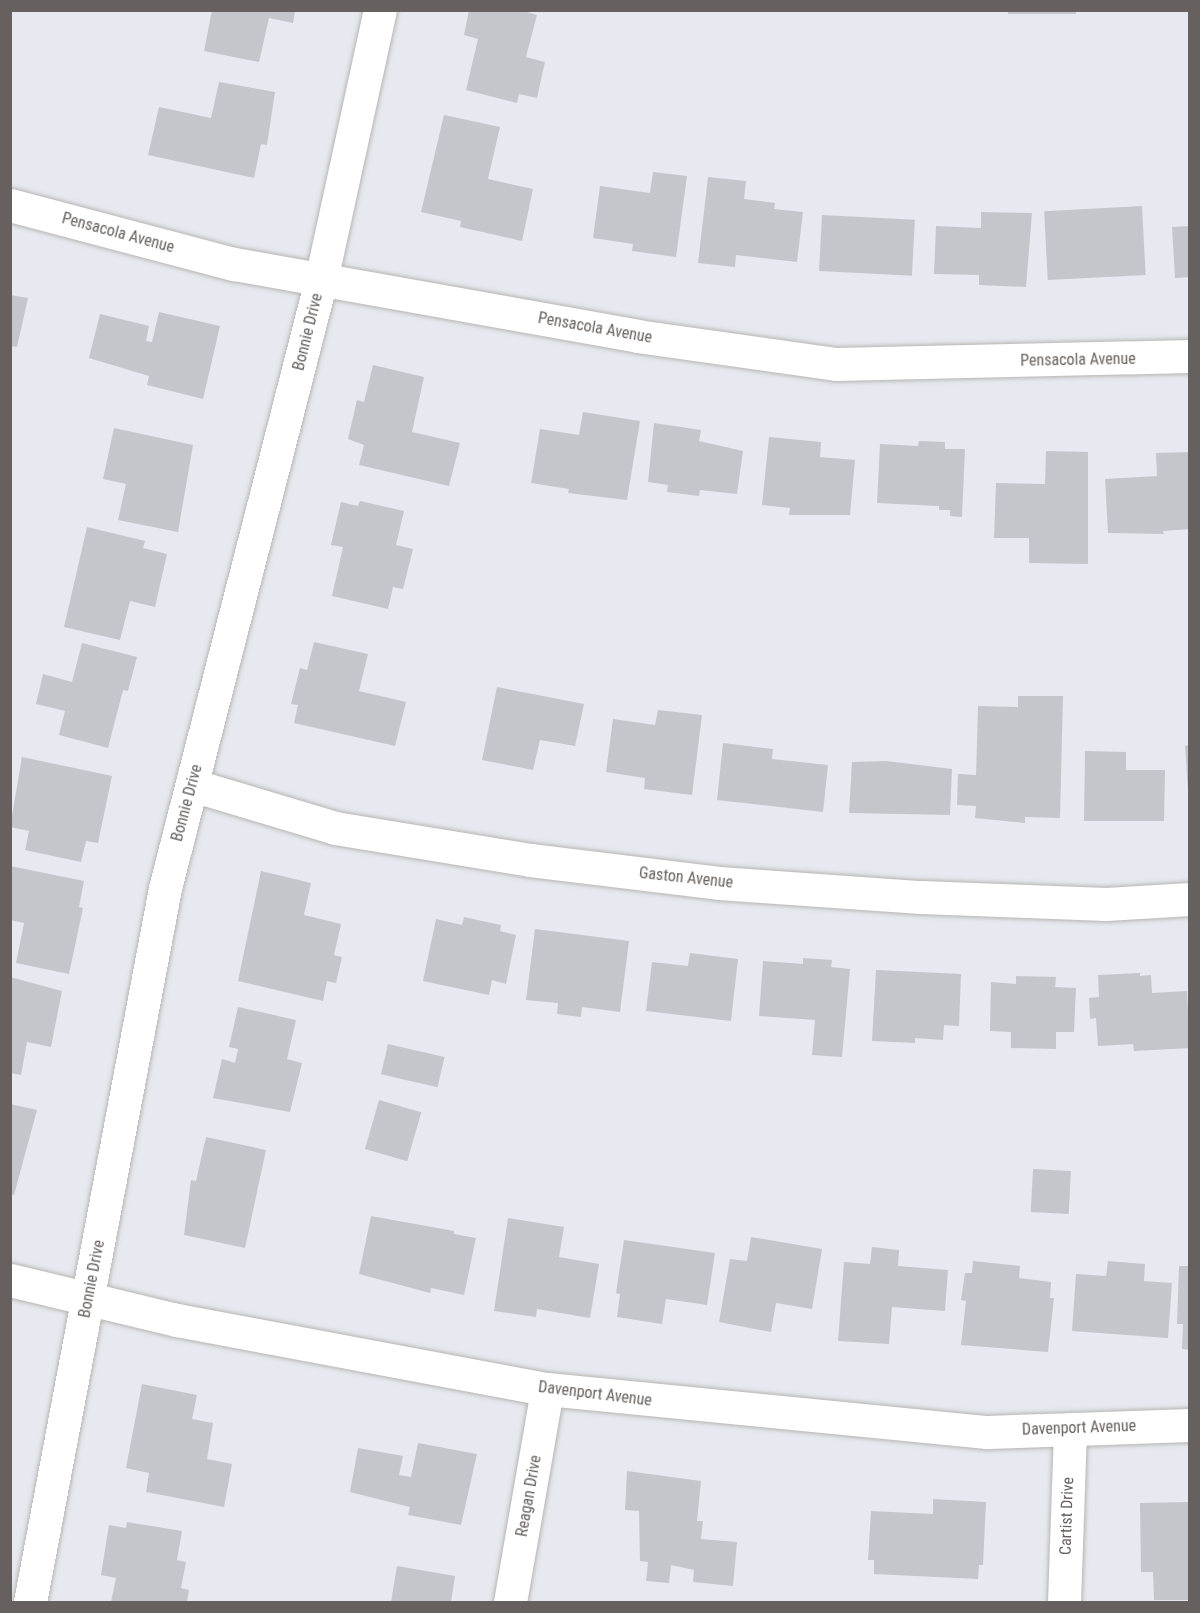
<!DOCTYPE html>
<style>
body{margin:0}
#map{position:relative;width:1200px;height:1613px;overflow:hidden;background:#e6eaf0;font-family:"Roboto Condensed",sans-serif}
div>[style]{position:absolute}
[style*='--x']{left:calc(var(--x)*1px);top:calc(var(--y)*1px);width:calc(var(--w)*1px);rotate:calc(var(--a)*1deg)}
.building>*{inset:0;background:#c3c6cb;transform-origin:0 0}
.roads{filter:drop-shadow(0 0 2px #b8b5b2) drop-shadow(0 0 2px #b8b5b2)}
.street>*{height:33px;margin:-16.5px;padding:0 16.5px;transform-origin:16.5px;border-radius:16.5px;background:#fff}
span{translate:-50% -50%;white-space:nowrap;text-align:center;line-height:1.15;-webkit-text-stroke:5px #fff;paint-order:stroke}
.street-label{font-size:16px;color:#66615e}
.frame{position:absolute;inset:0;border:12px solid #66615e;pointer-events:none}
</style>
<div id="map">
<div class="building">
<i style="clip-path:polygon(212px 10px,295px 10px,293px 23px,269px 18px,259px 62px,204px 51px)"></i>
<i style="clip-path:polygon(469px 10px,520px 10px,537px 15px,526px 57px,545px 62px,537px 98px,519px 94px,517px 103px,466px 90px,478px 39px,464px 35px)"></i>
<i style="left:1008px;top:10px;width:68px;height:4px"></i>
<i style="clip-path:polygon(219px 82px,275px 92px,267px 145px,261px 144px,254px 178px,148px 155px,159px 107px,211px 118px)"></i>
<i style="clip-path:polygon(444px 115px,500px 127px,488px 179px,533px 189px,522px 241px,460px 227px,461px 221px,421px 212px)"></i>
<i style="clip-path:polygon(653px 172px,687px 176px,676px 257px,632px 251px,633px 244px,593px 238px,600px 186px,650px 193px)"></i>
<i style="clip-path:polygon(708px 177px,746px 181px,744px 199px,775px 203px,774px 209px,803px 212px,797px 262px,736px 255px,735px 267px,698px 263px)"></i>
<i style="left:1142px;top:206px;width:69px;height:98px;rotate:87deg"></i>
<i style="clip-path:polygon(981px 212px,1032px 213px,1026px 287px,979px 285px,979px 275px,934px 274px,936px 226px,981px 228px)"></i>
<i style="left:822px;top:215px;width:93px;height:56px;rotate:3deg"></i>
<i style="clip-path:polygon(1190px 226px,1190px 277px,1175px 278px,1172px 227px)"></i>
<i style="clip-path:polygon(10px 295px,28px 298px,17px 347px,10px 346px)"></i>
<i style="clip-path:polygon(159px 312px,220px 326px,203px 399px,147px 385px,149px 376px,89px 358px,100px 314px,149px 326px,146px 341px,152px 342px)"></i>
<i style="clip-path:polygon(373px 365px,424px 377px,412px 432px,460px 443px,449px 486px,359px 465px,364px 445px,348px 439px,357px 400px,364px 402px)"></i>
<i style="clip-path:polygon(583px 412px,640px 421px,627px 500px,568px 493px,569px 489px,531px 483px,540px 429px,579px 435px)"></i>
<i style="clip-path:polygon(654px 423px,701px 430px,699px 441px,743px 451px,737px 494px,700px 490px,699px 496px,667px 492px,668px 485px,648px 482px)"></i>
<i style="clip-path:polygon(114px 428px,193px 445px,178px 532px,118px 520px,126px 484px,103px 479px)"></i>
<i style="clip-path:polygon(769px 437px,821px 442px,820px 457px,855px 460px,850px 515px,789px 515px,790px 508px,762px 505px)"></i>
<i style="clip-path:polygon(919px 441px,945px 442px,945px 449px,965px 449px,962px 517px,950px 516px,950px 510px,939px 510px,939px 506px,877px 503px,880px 444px,918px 446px)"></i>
<i style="clip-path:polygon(1046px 451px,1088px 452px,1088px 564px,1029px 563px,1029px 538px,994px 538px,996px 483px,1045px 484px)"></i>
<i style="clip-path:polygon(1190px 452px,1190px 529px,1163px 531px,1164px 534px,1108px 533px,1105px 479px,1157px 476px,1156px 453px)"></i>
<i style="clip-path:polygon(360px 501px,404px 511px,396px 545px,413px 549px,403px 589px,393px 587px,388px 609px,332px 596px,343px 547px,331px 545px,341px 502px,358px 506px)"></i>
<i style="clip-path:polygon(87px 527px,145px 541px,143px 548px,167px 554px,155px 607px,130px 601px,120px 640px,64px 627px)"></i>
<i style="clip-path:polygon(314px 642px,368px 654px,359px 691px,406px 702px,395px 746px,294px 723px,298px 705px,291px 704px,300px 668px,307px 670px)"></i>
<i style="clip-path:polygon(82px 643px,137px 657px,128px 691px,123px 690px,108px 748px,59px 735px,65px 711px,36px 704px,43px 674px,72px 682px)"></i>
<i style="clip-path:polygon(497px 687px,584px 704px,575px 746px,540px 740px,533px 770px,482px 760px)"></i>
<i style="clip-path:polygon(1018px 696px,1063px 696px,1060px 818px,1025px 817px,1025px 823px,975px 818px,976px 806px,957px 805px,958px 774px,976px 775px,978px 706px,1018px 707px)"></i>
<i style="clip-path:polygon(658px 710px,702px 715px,692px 795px,644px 789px,645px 778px,606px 772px,613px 719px,655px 725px)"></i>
<i style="clip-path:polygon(723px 743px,773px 749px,772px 759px,828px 765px,823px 812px,717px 800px)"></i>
<i style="clip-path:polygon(1190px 745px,1190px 790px,1188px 790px,1185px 746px)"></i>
<i style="clip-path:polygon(1085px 751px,1126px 752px,1126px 770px,1165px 770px,1164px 821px,1084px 821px)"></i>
<i style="clip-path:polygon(22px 757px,112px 776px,98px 843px,86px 841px,81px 862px,25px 850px,29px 831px,10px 827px)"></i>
<i style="clip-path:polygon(886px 761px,952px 769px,950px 815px,849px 813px,852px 762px)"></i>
<i style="clip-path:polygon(10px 866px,84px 881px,79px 907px,83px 908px,69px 974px,16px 963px,24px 923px,10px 920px)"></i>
<i style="clip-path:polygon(261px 871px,311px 883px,304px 915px,341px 924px,334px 955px,342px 957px,336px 983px,327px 981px,323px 1001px,238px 981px)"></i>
<i style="clip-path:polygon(464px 917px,501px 925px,500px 931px,516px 935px,506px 984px,492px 980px,489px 995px,423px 981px,436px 919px,462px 925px)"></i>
<i style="clip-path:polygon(535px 929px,629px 941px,620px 1012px,582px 1007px,581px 1017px,557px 1014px,558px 1003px,526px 1000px)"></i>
<i style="clip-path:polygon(690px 953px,738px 959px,731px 1021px,646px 1011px,652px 962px,688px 966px)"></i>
<i style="clip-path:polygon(803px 958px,832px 960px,831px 967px,850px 969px,842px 1057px,812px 1055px,815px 1020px,759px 1016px,763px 961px,803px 964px)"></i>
<i style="clip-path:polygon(876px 970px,961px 974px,959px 1026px,944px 1025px,943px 1040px,915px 1038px,915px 1043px,872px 1041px)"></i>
<i style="clip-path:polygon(1140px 973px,1140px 976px,1151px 975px,1152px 993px,1187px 991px,1190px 1048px,1134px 1051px,1133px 1044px,1098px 1046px,1096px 1018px,1090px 1019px,1089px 998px,1099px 997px,1098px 975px)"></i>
<i style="clip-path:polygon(1016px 976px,1056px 977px,1055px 987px,1076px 988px,1074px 1032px,1056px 1032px,1056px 1049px,1011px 1048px,1011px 1032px,990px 1031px,991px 982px,1016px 984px)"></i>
<i style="clip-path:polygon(10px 977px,62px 991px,51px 1047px,27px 1042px,21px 1075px,10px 1073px)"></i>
<i style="clip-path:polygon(238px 1007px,296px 1020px,287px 1059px,302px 1063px,290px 1112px,213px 1098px,222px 1059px,235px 1063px,238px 1049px,229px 1047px)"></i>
<i style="left:388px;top:1044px;width:58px;height:31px;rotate:13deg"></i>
<i style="left:379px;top:1100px;width:44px;height:51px;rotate:16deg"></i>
<i style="clip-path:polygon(10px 1104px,37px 1110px,14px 1195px,10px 1194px)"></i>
<i style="clip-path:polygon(206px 1137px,266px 1150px,245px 1248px,184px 1235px,191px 1180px,196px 1181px)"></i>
<i style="left:1033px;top:1169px;width:38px;height:43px;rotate:3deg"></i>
<i style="clip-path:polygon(371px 1216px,454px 1231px,454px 1234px,476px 1238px,464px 1295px,431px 1288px,430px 1293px,359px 1274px)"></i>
<i style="clip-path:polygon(508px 1218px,564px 1227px,559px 1257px,599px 1264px,590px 1318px,537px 1309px,536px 1317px,494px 1311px)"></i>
<i style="clip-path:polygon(751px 1237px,822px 1249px,812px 1309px,776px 1303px,771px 1332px,719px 1322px,730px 1259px,747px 1261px)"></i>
<i style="clip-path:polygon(624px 1240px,715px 1253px,707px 1305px,666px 1299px,662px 1324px,617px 1317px,620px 1294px,616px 1293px)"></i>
<i style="clip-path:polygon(872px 1247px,899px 1250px,898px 1266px,948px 1270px,945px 1311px,892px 1307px,889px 1344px,838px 1341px,844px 1262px,870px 1264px)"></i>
<i style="clip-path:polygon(973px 1261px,1020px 1266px,1019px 1278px,1051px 1282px,1050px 1298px,1054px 1298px,1048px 1352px,961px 1345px,966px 1301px,961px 1300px,965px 1273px,972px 1273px)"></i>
<i style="clip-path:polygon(1108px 1261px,1145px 1264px,1144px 1281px,1172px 1283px,1168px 1338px,1072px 1331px,1076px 1274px,1106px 1276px)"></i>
<i style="clip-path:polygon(1179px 1266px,1190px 1266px,1190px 1350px,1182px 1349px,1183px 1324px,1177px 1324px)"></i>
<i style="clip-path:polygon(142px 1384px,197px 1395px,192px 1419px,213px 1423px,207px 1459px,232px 1464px,224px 1507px,146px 1492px,149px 1473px,126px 1468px)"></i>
<i style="clip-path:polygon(418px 1443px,477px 1454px,461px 1525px,408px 1515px,410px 1507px,350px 1492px,358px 1448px,403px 1456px,399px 1475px,411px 1477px)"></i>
<i style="clip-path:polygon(627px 1471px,701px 1481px,697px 1521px,703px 1521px,701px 1539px,737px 1542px,733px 1586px,693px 1582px,694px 1570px,671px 1565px,669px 1583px,646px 1581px,648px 1562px,640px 1561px,639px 1511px,625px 1510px)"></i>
<i style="clip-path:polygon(933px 1499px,986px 1502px,983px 1565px,979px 1565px,978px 1579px,874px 1574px,874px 1560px,868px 1560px,871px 1511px,933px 1514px)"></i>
<i style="clip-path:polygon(1190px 1502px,1190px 1600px,1154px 1600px,1153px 1572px,1141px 1572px,1140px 1503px)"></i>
<i style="clip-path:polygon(127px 1522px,182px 1531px,177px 1560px,186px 1562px,181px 1588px,189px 1590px,187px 1602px,111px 1602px,116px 1578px,101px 1575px,109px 1525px,126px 1528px)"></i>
<i style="clip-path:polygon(397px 1566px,455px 1576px,451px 1602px,391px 1602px)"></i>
</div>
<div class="roads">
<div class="street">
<i style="--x:10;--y:205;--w:232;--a:14.8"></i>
<i style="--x:234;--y:264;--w:409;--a:10.1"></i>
<i style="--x:637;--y:336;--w:201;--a:8"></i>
<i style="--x:836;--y:364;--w:354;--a:-1.3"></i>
<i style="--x:192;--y:785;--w:149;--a:16.7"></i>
<i style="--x:335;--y:828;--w:198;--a:9.3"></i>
<i style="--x:530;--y:860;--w:190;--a:6.9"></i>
<i style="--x:719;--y:883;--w:202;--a:4"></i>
<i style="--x:921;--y:897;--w:185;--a:2.2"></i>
<i style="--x:1106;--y:904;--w:84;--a:-3.4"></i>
<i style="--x:10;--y:1280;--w:172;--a:13.5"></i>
<i style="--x:177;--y:1320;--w:376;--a:10.6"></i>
<i style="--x:547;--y:1389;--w:442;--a:5.6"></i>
<i style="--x:987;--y:1432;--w:203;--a:-2"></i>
<i style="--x:30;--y:1602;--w:727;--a:-79.29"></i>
<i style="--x:165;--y:888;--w:628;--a:-75.61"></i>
<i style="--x:321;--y:280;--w:276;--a:-77.7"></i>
<i style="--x:510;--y:1602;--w:216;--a:-80.1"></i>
<i style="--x:1064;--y:1602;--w:173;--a:-88"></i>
</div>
</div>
<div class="street-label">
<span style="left:118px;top:233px;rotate:15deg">Pensacola Avenue</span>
<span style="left:595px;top:328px;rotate:10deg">Pensacola Avenue</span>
<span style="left:308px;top:332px;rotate:-76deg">Bonnie Drive</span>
<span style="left:1078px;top:360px;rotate:-1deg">Pensacola Avenue</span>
<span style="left:187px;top:803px;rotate:-75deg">Bonnie Drive</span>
<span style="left:686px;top:878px;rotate:6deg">Gaston Avenue</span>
<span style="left:92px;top:1279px;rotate:-79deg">Bonnie Drive</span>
<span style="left:595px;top:1394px;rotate:7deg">Davenport Avenue</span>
<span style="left:1079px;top:1428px;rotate:-2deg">Davenport Avenue</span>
<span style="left:529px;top:1496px;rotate:-80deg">Reagan Drive</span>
<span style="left:1067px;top:1516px;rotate:-88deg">Cartist Drive</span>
</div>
<div class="frame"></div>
</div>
